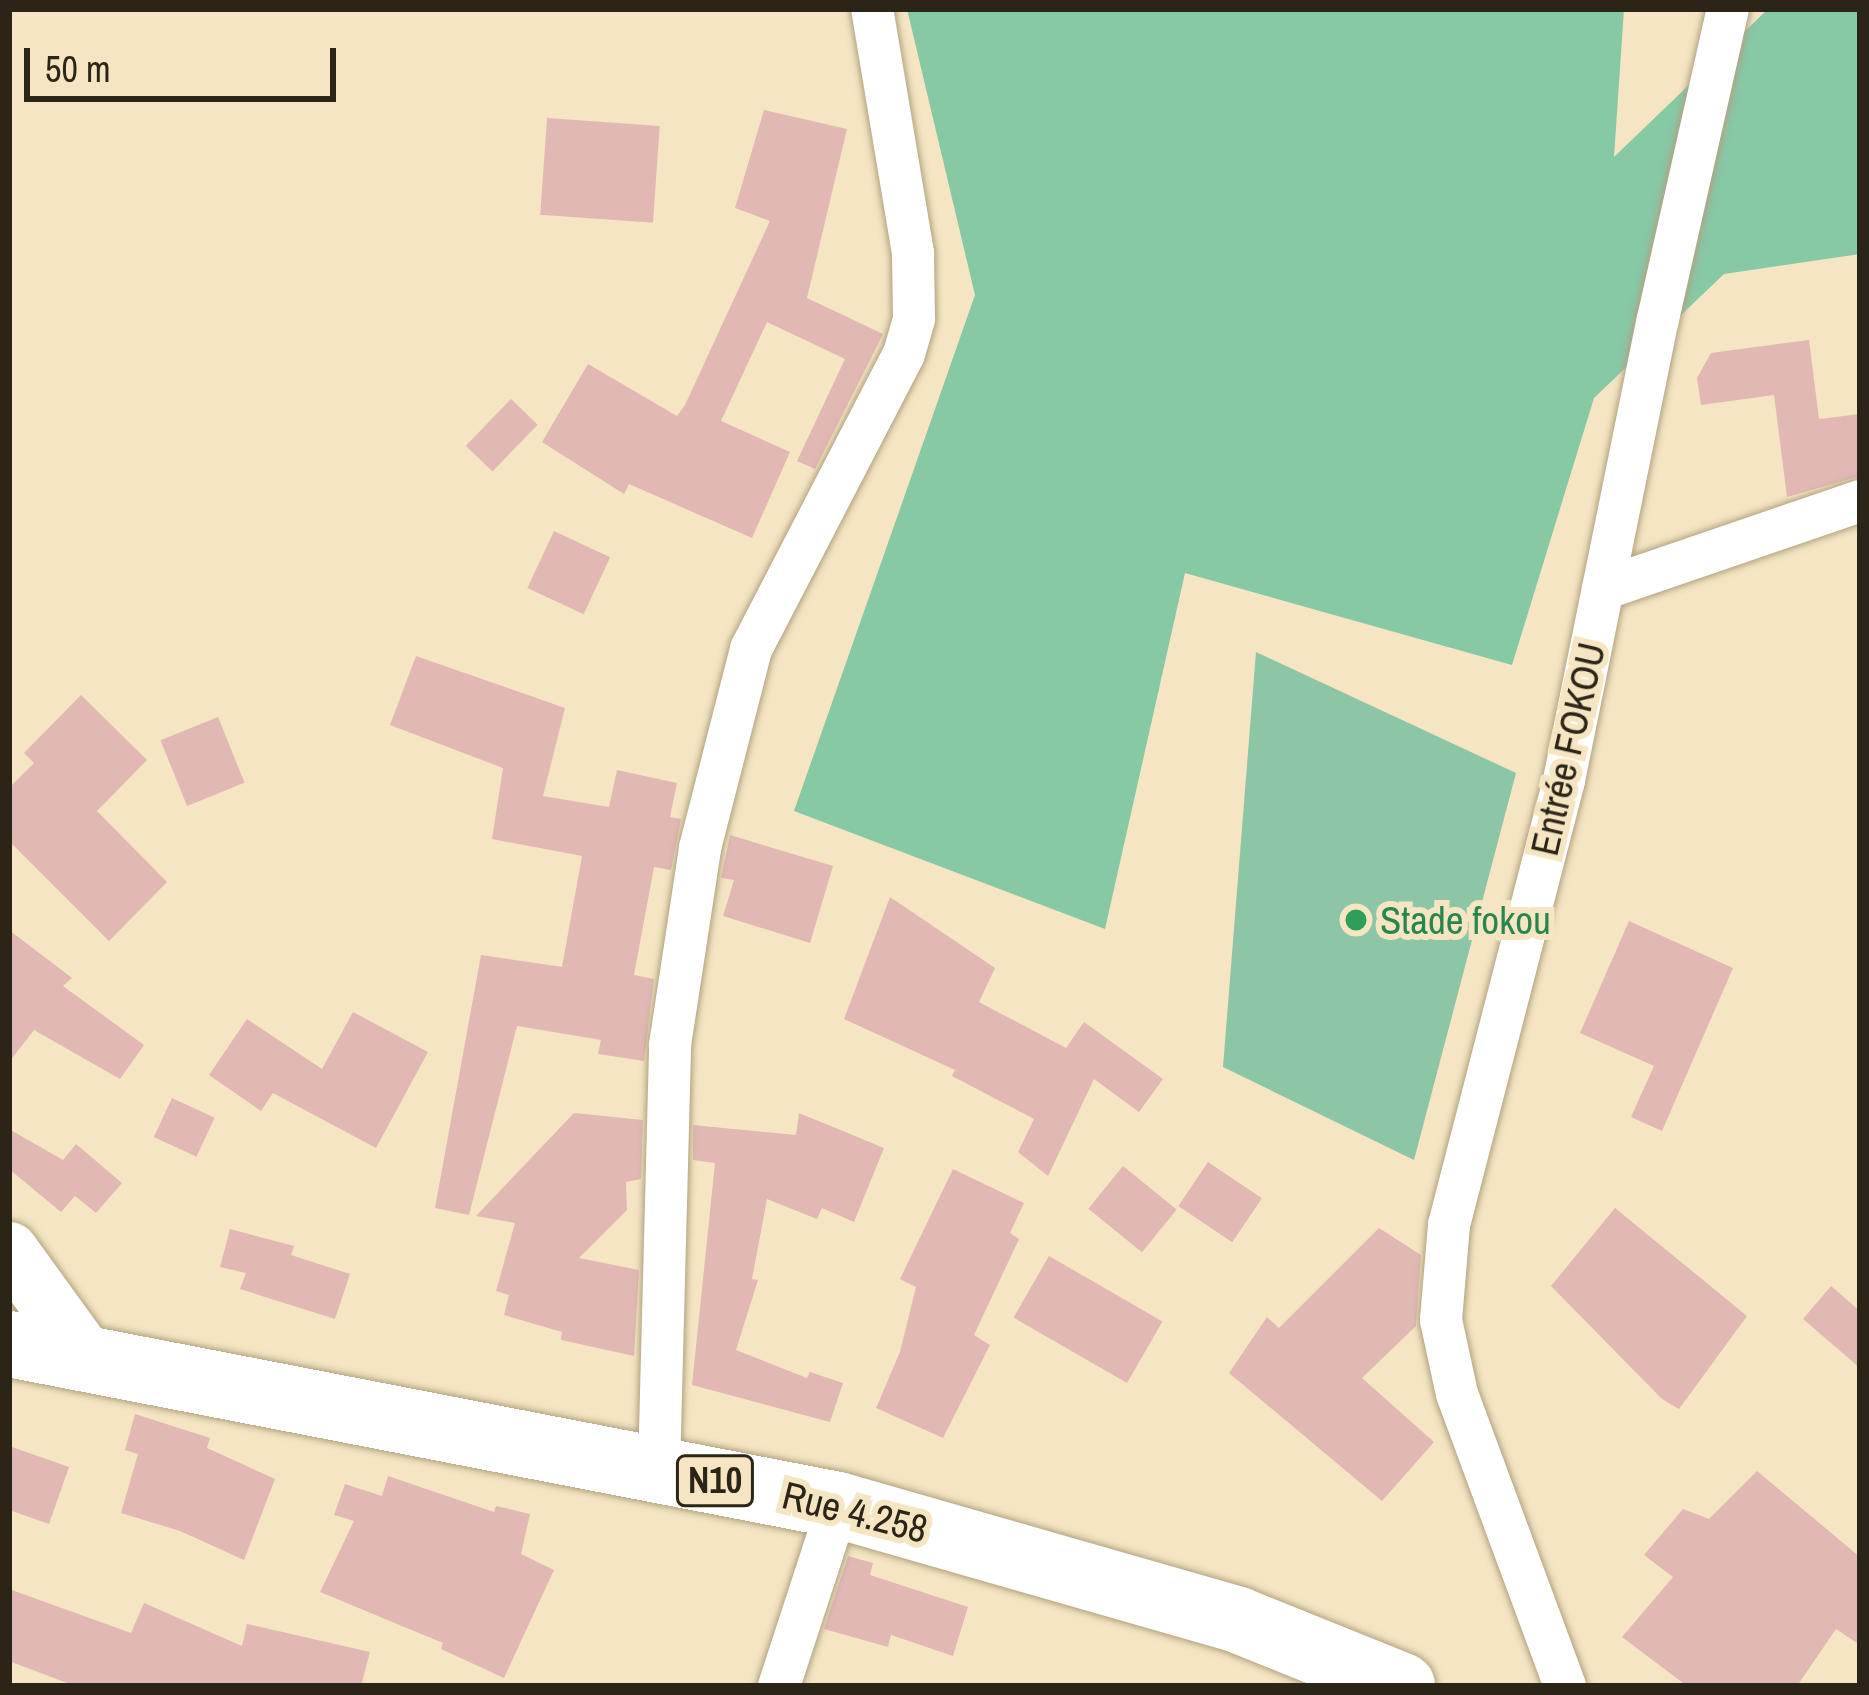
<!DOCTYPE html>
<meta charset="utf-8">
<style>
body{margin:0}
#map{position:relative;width:1869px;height:1695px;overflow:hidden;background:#f5e5c2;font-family:"Archivo Narrow",sans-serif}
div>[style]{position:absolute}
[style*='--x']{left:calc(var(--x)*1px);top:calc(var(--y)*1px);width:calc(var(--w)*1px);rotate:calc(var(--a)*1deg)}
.green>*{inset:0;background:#8cc6a6}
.forest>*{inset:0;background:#87c8a5}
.building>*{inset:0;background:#e2b8b4;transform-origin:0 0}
.roads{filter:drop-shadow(0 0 3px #b1a281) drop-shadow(0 0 3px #b1a281)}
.minor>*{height:42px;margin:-21px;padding:0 21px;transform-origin:21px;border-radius:21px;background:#fff}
.secondary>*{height:57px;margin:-28.5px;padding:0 28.5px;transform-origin:28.5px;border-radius:28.5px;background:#fff}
.trunk>*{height:66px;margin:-33px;padding:0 33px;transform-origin:33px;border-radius:33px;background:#fff}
.dots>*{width:33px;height:33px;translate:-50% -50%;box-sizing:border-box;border:6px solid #f5e5c2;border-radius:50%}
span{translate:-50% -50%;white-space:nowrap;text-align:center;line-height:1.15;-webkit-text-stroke:12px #f5e5c2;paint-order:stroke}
.shield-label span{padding:3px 9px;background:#f5e5c2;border:3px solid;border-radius:9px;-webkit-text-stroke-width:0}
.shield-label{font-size:36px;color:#2b2518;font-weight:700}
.street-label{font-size:39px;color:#2b2518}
.leisure-label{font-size:39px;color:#27864d}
.left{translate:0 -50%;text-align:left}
.frame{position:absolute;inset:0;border:12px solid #2b2518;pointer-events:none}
.scale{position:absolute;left:24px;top:48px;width:312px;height:54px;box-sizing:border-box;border:6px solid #2b2518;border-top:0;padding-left:15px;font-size:36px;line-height:42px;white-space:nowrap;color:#2b2518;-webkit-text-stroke:9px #f5e5c2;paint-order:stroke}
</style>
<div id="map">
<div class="green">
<i style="clip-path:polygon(1256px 652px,1516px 773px,1414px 1160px,1223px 1067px)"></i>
</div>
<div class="forest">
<i style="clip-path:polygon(907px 9px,1624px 9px,1614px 157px,1768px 9px,1860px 9px,1860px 254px,1724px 274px,1594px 398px,1512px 665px,1185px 573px,1105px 929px,794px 811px,975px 295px)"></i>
</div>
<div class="building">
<i style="clip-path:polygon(764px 110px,847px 129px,807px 298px,883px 334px,815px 469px,797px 461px,845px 359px,767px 322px,721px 421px,790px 452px,752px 538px,629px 484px,624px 494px,542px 442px,588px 364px,677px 416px,685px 405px,770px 221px,735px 208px)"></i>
<i style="left:547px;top:118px;width:113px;height:97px;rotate:4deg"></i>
<i style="clip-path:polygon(1809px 340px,1819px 419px,1860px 414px,1860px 476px,1787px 497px,1774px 395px,1701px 405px,1697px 378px,1711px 353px)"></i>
<i style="left:511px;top:399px;width:37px;height:65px;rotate:44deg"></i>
<i style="left:554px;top:531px;width:62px;height:63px;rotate:25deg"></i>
<i style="clip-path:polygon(416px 656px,565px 708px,543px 796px,609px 807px,617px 770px,677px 783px,670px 817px,681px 819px,671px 870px,654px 867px,634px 975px,654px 979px,644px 1061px,598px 1054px,601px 1040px,517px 1026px,469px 1215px,435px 1208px,481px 955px,562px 967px,582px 856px,492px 839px,503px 768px,390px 725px)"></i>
<i style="clip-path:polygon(81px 695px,147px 760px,97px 811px,167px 882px,109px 941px,9px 841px,9px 788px,34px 763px,24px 753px)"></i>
<i style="left:218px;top:717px;width:71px;height:62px;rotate:68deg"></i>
<i style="clip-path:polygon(730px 835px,833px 866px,810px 943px,723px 916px,734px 880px,721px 878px)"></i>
<i style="clip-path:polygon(890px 897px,995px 968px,979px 1002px,1066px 1048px,1084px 1022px,1163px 1079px,1139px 1112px,1094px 1079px,1048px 1176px,1018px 1152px,1034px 1119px,952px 1076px,955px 1070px,844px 1019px)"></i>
<i style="clip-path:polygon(1629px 921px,1733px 968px,1662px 1131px,1631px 1117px,1654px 1066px,1580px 1033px)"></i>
<i style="clip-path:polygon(9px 930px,72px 978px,63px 986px,144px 1045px,120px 1079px,34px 1030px,9px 1062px)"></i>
<i style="clip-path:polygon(353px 1012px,428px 1052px,376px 1148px,273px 1093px,261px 1111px,209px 1075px,247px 1019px,322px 1069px)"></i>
<i style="left:172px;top:1098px;width:47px;height:43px;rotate:25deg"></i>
<i style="clip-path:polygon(574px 1113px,643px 1120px,641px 1179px,626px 1182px,627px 1210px,579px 1258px,639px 1270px,634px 1356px,561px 1340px,562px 1332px,504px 1315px,509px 1295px,496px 1291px,515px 1223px,476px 1216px)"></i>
<i style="clip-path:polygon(799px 1113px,884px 1148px,854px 1222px,822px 1208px,817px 1219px,767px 1199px,752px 1279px,758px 1280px,736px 1350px,807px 1378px,810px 1372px,843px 1383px,830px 1422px,692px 1385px,715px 1163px,693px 1160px,693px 1125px,796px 1135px)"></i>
<i style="clip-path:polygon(9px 1129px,63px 1160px,76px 1144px,122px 1183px,96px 1213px,75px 1196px,61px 1212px,9px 1169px)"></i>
<i style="left:1208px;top:1162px;width:65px;height:53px;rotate:34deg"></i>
<i style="left:1123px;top:1166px;width:69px;height:55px;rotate:39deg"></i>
<i style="clip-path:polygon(953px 1169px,1024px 1203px,1010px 1233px,1019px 1239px,974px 1335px,990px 1345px,943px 1438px,876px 1408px,900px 1352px,916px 1287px,900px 1279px)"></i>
<i style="clip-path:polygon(1615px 1208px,1747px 1316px,1679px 1409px,1662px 1399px,1551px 1286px)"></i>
<i style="clip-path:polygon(1379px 1228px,1421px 1255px,1416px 1326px,1362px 1378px,1434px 1442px,1382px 1501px,1229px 1373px,1267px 1317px,1279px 1328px)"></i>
<i style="clip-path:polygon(230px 1229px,294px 1246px,291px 1255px,350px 1274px,335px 1319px,240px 1289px,246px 1273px,220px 1267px)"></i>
<i style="left:1049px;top:1256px;width:131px;height:71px;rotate:30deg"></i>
<i style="clip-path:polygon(1831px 1286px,1860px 1311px,1860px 1368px,1803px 1319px)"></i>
<i style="clip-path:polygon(135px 1414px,210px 1438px,207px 1448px,275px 1479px,244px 1560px,180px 1531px,121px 1513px,138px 1454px,125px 1450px)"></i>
<i style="clip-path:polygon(9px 1446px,69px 1467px,49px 1524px,9px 1510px)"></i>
<i style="clip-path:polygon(1757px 1471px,1860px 1557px,1860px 1645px,1836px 1629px,1797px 1686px,1687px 1686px,1622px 1637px,1673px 1577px,1644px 1555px,1683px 1509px,1709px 1519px)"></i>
<i style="clip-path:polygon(388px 1476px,494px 1512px,496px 1506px,530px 1514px,521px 1554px,554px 1570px,504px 1678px,441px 1649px,443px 1643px,320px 1592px,354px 1521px,334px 1515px,345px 1484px,382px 1496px)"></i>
<i style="clip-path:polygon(848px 1556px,873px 1563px,870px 1575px,968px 1607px,953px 1656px,891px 1635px,888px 1647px,824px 1629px)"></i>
<i style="clip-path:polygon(9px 1589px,131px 1633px,144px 1603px,242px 1646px,247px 1624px,370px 1652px,361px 1686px,75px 1686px,9px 1661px)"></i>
</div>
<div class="roads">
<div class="minor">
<i style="--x:1603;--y:589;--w:272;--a:-18.9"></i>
<i style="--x:659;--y:1470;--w:425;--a:-88.5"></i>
<i style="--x:670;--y:1045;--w:199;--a:-81.3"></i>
<i style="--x:700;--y:848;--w:205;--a:-75.6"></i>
<i style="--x:751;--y:649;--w:332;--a:-62.6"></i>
<i style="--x:904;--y:354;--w:37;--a:-74"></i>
<i style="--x:914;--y:318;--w:65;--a:-90.9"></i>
<i style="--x:913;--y:253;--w:247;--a:-99.5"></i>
<i style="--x:779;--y:1686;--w:190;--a:-71.9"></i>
<i style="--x:1565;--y:1686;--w:311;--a:-110.3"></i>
<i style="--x:1457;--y:1394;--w:76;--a:-102.2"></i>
<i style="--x:1441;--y:1320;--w:95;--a:-85.2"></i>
<i style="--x:1449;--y:1225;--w:460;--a:-75.5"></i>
<i style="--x:1564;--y:780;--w:470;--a:-78.5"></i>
<i style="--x:1658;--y:319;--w:318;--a:-77.3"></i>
</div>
<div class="secondary">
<i style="--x:9;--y:1250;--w:135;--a:54.1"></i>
</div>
<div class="trunk">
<i style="--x:9;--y:1344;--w:844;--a:10.99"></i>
<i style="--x:838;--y:1505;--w:416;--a:16"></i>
<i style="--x:1238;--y:1620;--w:177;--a:21.9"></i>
</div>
</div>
<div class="dots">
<i style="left:1356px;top:920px;background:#2e9e5b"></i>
</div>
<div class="shield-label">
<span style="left:715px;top:1481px">N10</span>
</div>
<div class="street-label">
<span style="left:1568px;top:749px;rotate:-77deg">Entrée FOKOU</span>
<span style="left:855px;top:1512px;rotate:14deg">Rue 4.258</span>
</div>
<div class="leisure-label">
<span class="left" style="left:1380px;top:920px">Stade fokou</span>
</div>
<div class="frame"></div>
<div class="scale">50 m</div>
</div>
